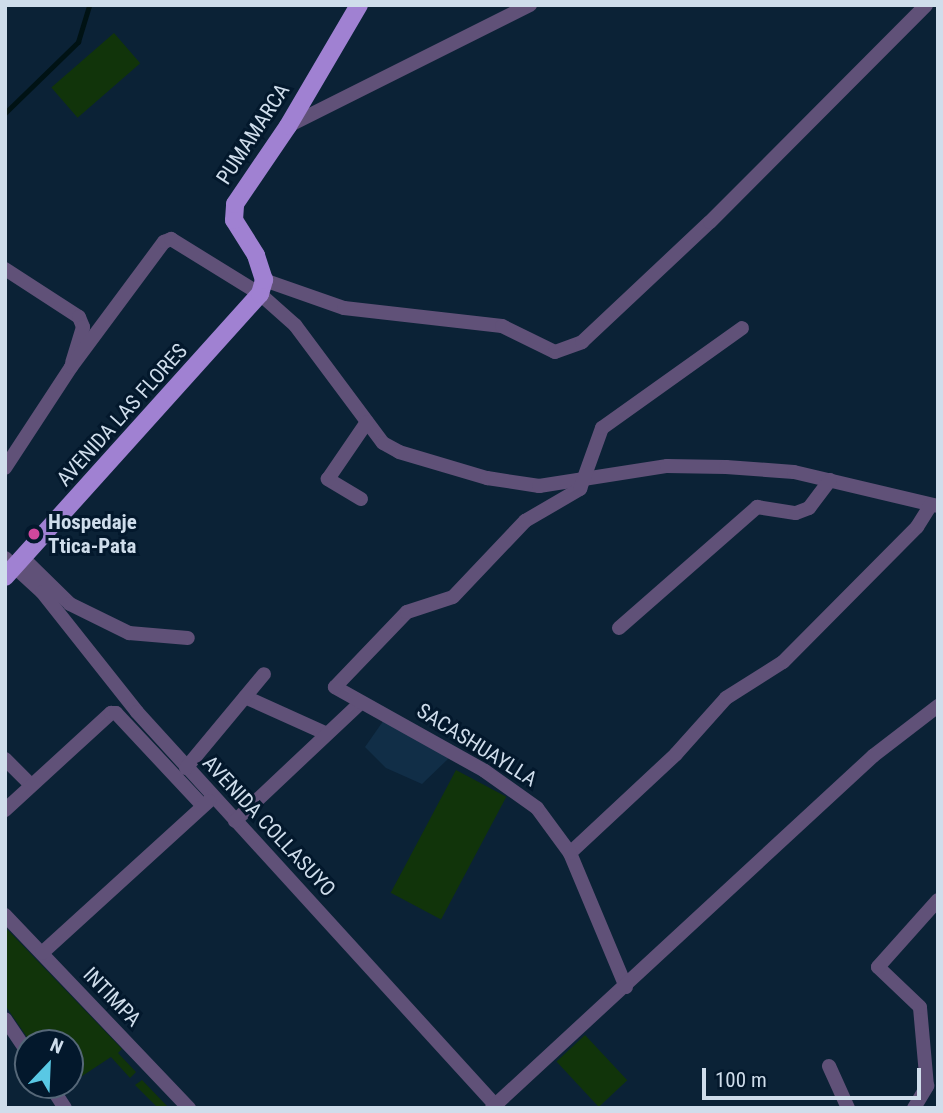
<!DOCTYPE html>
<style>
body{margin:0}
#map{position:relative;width:943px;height:1113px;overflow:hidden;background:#0b2236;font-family:"Roboto Condensed",sans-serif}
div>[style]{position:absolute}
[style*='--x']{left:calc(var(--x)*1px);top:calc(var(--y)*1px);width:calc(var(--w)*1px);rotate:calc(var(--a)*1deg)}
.built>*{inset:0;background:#112e47}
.green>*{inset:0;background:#11340a;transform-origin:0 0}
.stream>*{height:4.5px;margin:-2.25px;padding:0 2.25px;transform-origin:2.25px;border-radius:2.25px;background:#001214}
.minor>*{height:14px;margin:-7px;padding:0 7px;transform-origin:7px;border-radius:7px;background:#605178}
.primary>*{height:18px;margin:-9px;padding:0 9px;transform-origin:9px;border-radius:9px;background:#a081d2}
.dots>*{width:19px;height:19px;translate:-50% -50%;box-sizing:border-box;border:4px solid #03182c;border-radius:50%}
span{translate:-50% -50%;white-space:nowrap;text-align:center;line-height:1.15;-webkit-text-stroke:6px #03182c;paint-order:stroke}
.street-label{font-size:21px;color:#cfddeb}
.poi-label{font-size:21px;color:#cfddeb;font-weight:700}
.left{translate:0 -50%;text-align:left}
.frame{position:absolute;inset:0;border:7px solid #cfddeb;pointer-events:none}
.north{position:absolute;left:14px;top:1029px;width:70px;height:70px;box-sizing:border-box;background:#03182c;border:2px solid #556778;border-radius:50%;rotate:23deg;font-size:19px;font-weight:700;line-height:28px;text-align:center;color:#cfddeb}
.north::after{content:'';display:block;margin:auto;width:24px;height:32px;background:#59c8e4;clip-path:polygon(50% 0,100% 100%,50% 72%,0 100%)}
.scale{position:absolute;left:702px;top:1068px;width:219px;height:32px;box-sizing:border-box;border:4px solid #cfddeb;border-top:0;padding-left:9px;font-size:21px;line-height:24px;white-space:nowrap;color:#cfddeb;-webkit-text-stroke:5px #03182c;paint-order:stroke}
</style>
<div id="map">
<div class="built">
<i style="clip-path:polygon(386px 717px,449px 758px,422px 784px,386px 768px,365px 747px)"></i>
</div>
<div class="green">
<i style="left:114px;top:33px;width:40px;height:83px;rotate:49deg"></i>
<i style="left:456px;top:770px;width:57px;height:139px;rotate:28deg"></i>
<i style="clip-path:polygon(5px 927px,122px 1049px,118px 1053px,136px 1072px,130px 1078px,111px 1057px,70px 1084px,70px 1043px,31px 1043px,5px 1005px)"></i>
<i style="left:585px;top:1035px;width:62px;height:39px;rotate:47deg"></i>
<i style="clip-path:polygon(142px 1080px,169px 1108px,158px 1108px,135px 1085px)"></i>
</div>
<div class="stream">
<i style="--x:5;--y:113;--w:102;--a:-44.2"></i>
<i style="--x:78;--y:42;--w:39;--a:-73"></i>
</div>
<div class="minor">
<i style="--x:288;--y:126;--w:271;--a:-26.6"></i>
<i style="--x:5;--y:269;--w:88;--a:33"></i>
<i style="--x:79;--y:317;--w:11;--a:68"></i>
<i style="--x:83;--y:327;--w:37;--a:107"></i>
<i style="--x:264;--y:280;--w:85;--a:19.3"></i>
<i style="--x:344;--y:308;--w:159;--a:6.5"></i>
<i style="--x:502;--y:326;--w:59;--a:26.1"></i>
<i style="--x:555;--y:352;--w:29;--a:-20"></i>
<i style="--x:582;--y:342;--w:175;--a:-43.2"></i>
<i style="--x:710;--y:222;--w:306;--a:-45.1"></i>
<i style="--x:5;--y:468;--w:121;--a:-56.8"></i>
<i style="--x:71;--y:367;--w:156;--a:-53.4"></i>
<i style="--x:164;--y:242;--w:8;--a:-23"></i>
<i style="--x:171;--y:239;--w:105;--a:31.7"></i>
<i style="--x:260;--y:294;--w:47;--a:41.5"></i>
<i style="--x:295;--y:325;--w:147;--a:53.3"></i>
<i style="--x:383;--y:443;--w:18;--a:29"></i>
<i style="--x:399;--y:452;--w:92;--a:16.5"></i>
<i style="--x:487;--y:478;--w:53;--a:8.7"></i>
<i style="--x:539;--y:486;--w:130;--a:-8.9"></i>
<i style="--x:667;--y:466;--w:59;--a:1"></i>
<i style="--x:726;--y:467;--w:68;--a:4.2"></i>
<i style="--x:794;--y:472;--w:148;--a:13.3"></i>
<i style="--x:361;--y:499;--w:39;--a:-149"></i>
<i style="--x:328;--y:479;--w:69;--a:-55.6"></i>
<i style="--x:5;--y:558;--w:50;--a:42.6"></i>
<i style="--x:42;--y:592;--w:153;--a:51.6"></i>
<i style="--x:137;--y:712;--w:536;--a:47.65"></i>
<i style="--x:24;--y:559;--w:64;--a:44.4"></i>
<i style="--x:70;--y:604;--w:66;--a:26.2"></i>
<i style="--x:129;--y:633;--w:59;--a:4.8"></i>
<i style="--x:619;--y:628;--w:184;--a:-41.2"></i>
<i style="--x:757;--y:507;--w:39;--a:9"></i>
<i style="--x:796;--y:513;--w:14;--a:-21"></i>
<i style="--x:809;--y:508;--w:35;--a:-53"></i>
<i style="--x:245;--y:697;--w:88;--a:24.2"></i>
<i style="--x:5;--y:759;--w:37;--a:45"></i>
<i style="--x:186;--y:768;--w:122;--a:-50.3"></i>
<i style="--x:5;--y:810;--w:144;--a:-42.5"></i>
<i style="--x:111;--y:713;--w:5;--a:0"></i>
<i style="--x:116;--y:713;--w:127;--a:46.9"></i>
<i style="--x:235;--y:821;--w:172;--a:-43.3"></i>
<i style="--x:570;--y:853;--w:145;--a:-43"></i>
<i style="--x:676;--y:754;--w:75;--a:-48.2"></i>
<i style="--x:726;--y:698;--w:67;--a:-32.3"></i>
<i style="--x:783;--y:662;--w:190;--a:-45.2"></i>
<i style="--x:917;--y:527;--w:26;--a:-58"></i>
<i style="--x:5;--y:915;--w:267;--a:46.4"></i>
<i style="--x:42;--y:953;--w:226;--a:-42.3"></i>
<i style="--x:626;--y:987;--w:145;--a:-112.7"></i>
<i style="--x:570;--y:853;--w:56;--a:-126.3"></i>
<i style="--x:537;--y:808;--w:64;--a:-144.6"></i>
<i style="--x:485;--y:771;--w:172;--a:-150.8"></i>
<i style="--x:335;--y:687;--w:104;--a:-46.2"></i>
<i style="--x:407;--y:612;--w:48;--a:-18.1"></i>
<i style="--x:453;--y:597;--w:105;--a:-46.5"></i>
<i style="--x:525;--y:521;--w:64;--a:-30.2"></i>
<i style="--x:580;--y:489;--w:65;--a:-70.2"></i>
<i style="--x:602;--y:428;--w:172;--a:-35.5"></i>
<i style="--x:5;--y:1019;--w:41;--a:55.9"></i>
<i style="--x:829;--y:1066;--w:46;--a:65.7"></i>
<i style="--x:50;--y:1085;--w:27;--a:57"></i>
<i style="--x:492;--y:1108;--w:519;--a:-42.73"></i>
<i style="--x:873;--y:756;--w:82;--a:-37.6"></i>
<i style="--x:914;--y:1108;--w:26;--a:-59"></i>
<i style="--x:927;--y:1086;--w:79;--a:-95.1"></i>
<i style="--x:920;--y:1007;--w:58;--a:-136.4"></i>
<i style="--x:878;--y:967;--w:90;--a:-48.2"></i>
</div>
<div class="primary">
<i style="--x:5;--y:577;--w:381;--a:-48"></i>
<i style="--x:260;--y:294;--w:15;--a:-74"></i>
<i style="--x:264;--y:280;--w:26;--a:-108"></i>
<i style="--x:256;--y:255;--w:41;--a:-122.2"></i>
<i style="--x:234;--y:220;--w:16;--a:-86"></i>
<i style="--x:235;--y:204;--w:94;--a:-55.8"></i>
<i style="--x:288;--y:126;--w:140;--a:-59.6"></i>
</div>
<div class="dots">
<i style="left:34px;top:534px;background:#d1479c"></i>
</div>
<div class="street-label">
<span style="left:253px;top:134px;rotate:-57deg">PUMAMARCA</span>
<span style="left:122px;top:415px;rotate:-48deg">AVENIDA LAS FLORES</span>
<span style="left:477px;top:745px;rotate:32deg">SACASHUAYLLA</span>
<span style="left:269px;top:826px;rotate:47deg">AVENIDA COLLASUYO</span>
<span style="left:112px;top:997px;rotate:46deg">INTIMPA</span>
</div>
<div class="poi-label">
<span class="left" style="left:48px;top:534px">Hospedaje<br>Ttica-Pata</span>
</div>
<div class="frame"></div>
<div class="north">N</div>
<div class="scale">100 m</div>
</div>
